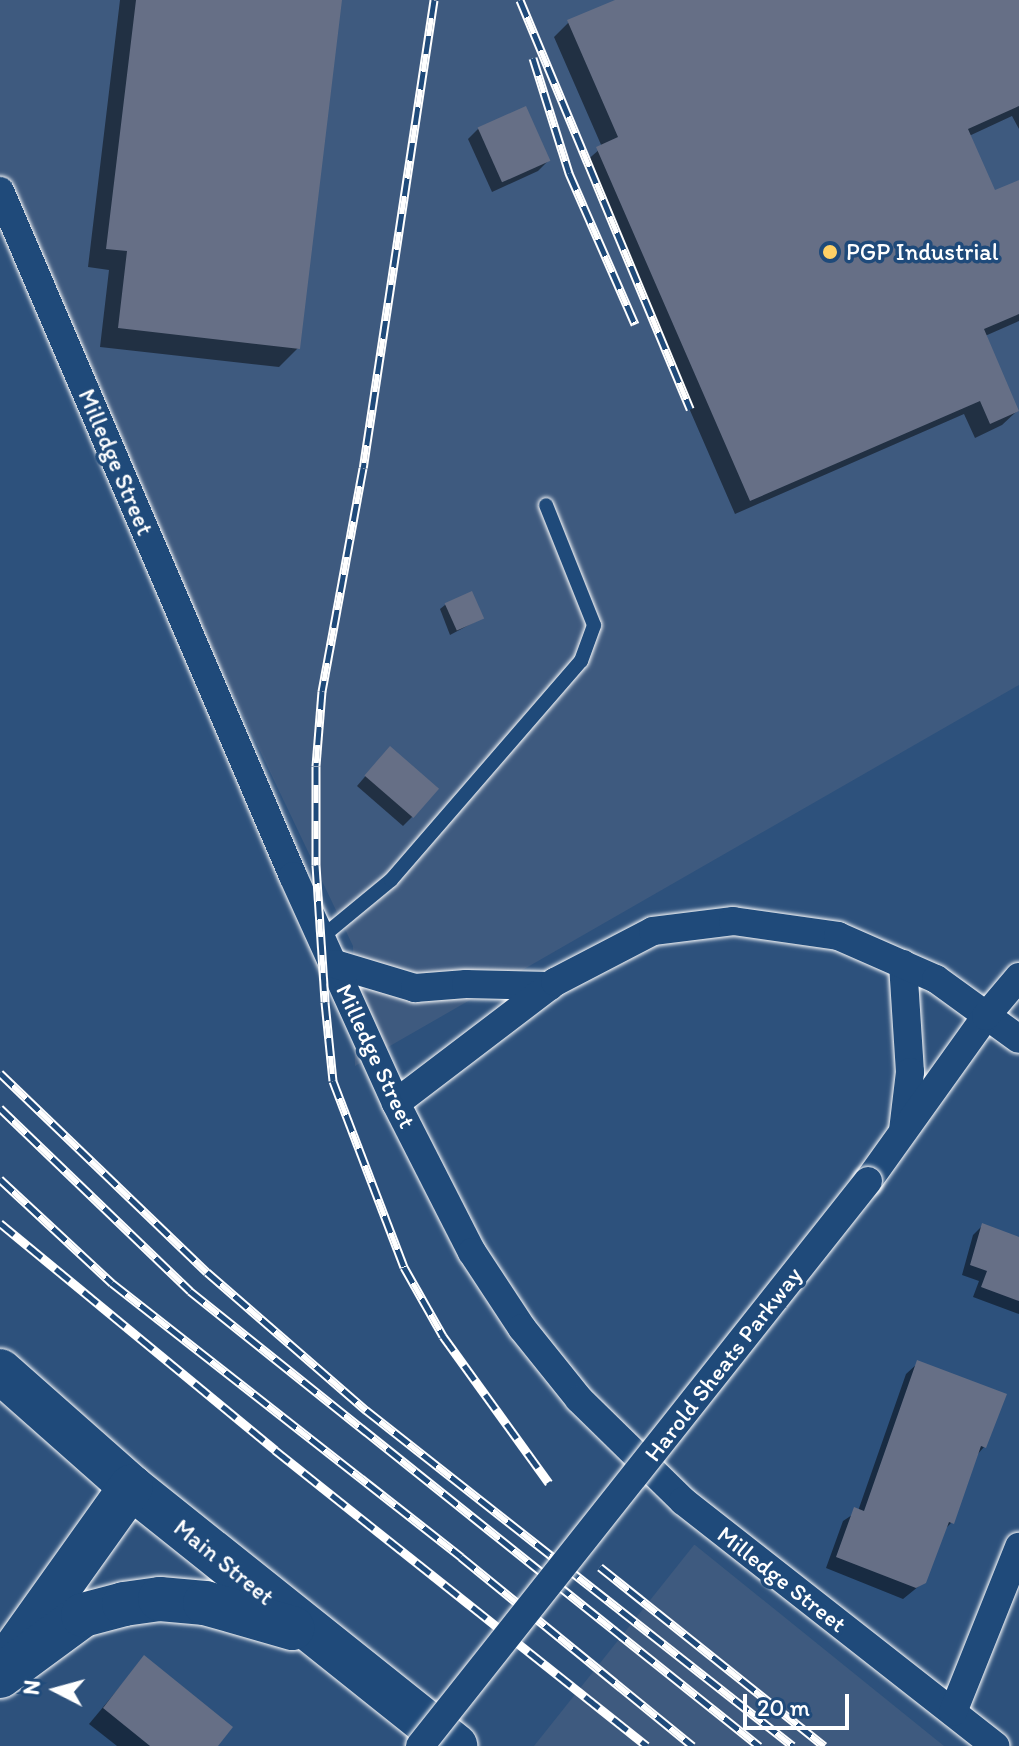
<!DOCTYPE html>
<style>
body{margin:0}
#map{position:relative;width:1019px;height:1746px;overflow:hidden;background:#2d517c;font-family:Itim,sans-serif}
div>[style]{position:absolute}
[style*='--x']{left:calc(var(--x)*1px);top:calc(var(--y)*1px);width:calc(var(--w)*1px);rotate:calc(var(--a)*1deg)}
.built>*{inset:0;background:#3e5a7f}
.shadow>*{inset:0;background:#0007}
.building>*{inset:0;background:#666f86;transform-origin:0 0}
.roads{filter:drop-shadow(0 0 2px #fff) drop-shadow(0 0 2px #fff)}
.lane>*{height:14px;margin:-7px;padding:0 7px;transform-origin:7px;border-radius:7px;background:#1f4a7a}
.street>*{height:28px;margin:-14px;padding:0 14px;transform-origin:14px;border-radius:14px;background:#1f4a7a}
.primary>*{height:44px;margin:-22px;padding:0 22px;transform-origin:22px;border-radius:22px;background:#1f4a7a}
.rail>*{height:9px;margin-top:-4.5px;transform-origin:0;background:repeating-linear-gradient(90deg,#1f4a7a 0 18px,#fff 0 36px);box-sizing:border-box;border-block:2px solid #fff}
.bridges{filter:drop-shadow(0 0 2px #fff) drop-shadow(0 0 2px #fff)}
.street-bridge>*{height:28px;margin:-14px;padding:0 14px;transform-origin:14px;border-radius:14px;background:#1f4a7a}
.dots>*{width:22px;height:22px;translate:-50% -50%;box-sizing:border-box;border:4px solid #1f4a7a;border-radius:50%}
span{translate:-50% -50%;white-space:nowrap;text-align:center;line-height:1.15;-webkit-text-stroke:7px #1f4a7a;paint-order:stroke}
.poi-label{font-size:24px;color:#fff}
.left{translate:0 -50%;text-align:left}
.street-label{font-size:24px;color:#fff}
.north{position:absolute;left:16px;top:1650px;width:80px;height:80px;-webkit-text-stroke:6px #1f4a7a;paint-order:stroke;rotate:276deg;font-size:22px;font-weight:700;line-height:32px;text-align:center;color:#fff}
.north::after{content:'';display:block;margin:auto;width:28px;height:36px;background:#fff;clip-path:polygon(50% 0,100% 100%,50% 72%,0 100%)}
.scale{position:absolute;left:743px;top:1694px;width:106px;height:36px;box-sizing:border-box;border:4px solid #fff;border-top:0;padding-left:10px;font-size:24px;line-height:28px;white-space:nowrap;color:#fff;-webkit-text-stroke:6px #1f4a7a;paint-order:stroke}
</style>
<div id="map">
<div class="built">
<i style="clip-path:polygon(0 0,1019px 0,1019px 685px,355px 1066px,353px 946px,0 205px)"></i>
<i style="clip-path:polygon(694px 1545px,695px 1545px,944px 1746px,534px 1746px)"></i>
</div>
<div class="shadow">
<i style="clip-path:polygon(120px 0,340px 0,298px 348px,279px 367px,100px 347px,109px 270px,88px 267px)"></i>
<i style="clip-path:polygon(620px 0,1019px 0,1019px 129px,1012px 116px,969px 136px,994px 192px,1019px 182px,1019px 321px,985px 336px,1017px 411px,1002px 425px,975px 438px,964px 414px,735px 514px,583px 164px,602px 147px,554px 37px,569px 22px)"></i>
<i style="clip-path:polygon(478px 129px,548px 161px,538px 171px,492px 192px,468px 139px)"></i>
<i style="clip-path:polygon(445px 605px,482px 618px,450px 635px,440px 609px)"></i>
<i style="clip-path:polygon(381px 758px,413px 816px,403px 826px,357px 786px)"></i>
<i style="clip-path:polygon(983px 1225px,1019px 1239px,1019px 1314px,973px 1297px,979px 1281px,962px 1275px,973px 1235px)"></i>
<i style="clip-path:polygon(918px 1363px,984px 1447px,976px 1456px,952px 1522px,944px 1530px,924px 1582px,903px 1599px,826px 1568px,843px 1521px,858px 1511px,906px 1374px)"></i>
<i style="clip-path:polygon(144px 1658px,215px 1746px,117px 1746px,89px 1724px)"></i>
</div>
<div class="building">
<i style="clip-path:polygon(136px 0,342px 0,300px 349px,118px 328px,127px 251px,106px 249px)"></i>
<i style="clip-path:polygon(615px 0,1019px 0,1019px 106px,968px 129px,995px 190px,1019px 180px,1019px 314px,984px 329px,1019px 411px,990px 424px,980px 401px,750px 501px,596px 147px,618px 137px,567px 20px)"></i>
<i style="left:526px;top:106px;width:60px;height:53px;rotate:66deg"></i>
<i style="left:472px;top:591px;width:30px;height:30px;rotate:66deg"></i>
<i style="left:390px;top:746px;width:65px;height:39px;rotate:41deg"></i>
<i style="clip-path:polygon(982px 1223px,1019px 1237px,1019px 1301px,981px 1287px,987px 1271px,970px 1265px)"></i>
<i style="clip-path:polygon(917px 1360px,1007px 1394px,986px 1448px,981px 1446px,954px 1524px,949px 1522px,926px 1583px,916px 1588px,836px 1557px,854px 1507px,864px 1511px)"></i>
<i style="clip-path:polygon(144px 1655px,233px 1727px,218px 1746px,150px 1746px,103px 1708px)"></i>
</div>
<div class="roads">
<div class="lane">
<i style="--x:322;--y:937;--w:89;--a:-39.6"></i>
<i style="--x:391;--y:880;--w:290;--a:-49.1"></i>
<i style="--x:581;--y:661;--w:38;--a:-70"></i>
<i style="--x:594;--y:625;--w:129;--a:-111.8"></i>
</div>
<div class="street">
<i style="--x:0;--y:191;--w:745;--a:66.84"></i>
<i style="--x:293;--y:876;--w:249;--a:65.6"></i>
<i style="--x:396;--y:1103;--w:167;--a:63"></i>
<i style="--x:472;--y:1252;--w:91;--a:56.7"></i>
<i style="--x:522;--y:1328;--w:91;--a:51.2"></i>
<i style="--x:579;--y:1399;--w:146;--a:44.4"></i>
<i style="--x:683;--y:1501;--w:397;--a:38.1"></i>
<i style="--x:335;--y:964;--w:84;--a:16.7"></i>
<i style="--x:415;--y:988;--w:51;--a:-4.5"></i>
<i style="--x:466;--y:984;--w:84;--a:1.4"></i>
<i style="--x:903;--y:964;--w:108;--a:86.3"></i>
<i style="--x:910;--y:1072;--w:59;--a:96.8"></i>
<i style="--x:396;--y:1103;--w:200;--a:-37.3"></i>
<i style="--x:555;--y:982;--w:110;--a:-27.5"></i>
<i style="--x:653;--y:931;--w:81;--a:-7.1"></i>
<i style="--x:733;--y:921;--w:106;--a:8.1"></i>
<i style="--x:838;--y:936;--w:107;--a:23.7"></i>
<i style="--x:936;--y:979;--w:102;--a:35.9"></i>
<i style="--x:868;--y:1181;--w:203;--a:-54.4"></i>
<i style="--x:986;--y:1016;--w:51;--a:-49.8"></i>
<i style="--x:953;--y:1712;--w:178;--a:-68.2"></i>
</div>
<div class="primary">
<i style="--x:0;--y:1371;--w:175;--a:41.5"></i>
<i style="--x:131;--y:1487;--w:415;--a:38.6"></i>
<i style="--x:16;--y:1648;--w:198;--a:-54.5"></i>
<i style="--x:0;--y:1676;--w:103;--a:-36.3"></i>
<i style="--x:83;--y:1615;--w:42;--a:-15"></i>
<i style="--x:124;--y:1604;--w:36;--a:-8"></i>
<i style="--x:160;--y:1599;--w:45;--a:5.1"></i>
<i style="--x:205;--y:1603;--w:91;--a:16"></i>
</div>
</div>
<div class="rail">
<i style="--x:434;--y:0;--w:473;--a:98.6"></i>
<i style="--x:363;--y:468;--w:227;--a:100.4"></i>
<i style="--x:322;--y:691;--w:75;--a:94.6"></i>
<i style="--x:316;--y:766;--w:99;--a:90"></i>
<i style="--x:316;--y:865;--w:137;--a:86.2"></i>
<i style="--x:325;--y:1002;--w:79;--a:84.2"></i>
<i style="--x:333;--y:1081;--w:199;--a:69.1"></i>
<i style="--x:404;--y:1267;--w:79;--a:60.5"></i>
<i style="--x:443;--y:1336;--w:181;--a:54.2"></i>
<i style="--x:520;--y:0;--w:443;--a:67.4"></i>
<i style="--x:533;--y:58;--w:121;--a:72.6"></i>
<i style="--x:569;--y:173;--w:165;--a:66.4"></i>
<i style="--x:0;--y:1073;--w:287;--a:43.9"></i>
<i style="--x:207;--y:1272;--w:211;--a:41"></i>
<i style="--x:366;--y:1410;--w:543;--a:38.2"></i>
<i style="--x:0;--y:1108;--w:264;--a:43.9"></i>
<i style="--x:190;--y:1291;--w:729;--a:38.65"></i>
<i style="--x:0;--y:1179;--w:153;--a:42.9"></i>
<i style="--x:112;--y:1283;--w:444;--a:38.1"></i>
<i style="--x:461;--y:1557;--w:299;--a:39.2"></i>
<i style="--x:0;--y:1223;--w:357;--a:39.5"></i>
<i style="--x:275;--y:1450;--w:475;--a:38.5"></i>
<i style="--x:600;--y:1567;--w:287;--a:38.6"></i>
</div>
<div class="bridges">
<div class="street-bridge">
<i style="--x:420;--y:1746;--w:721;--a:-51.59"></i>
</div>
</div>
<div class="dots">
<i style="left:830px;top:252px;background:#ffd166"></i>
</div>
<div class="poi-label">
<span class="left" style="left:846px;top:252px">PGP Industrial</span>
</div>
<div class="street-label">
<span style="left:116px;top:462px;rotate:67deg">Milledge Street</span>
<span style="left:376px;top:1056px;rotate:65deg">Milledge Street</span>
<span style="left:723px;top:1364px;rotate:-52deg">Harold Sheats Parkway</span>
<span style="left:224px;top:1562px;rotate:39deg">Main Street</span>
<span style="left:782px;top:1579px;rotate:38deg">Milledge Street</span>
</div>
<div class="north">N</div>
<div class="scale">20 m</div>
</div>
